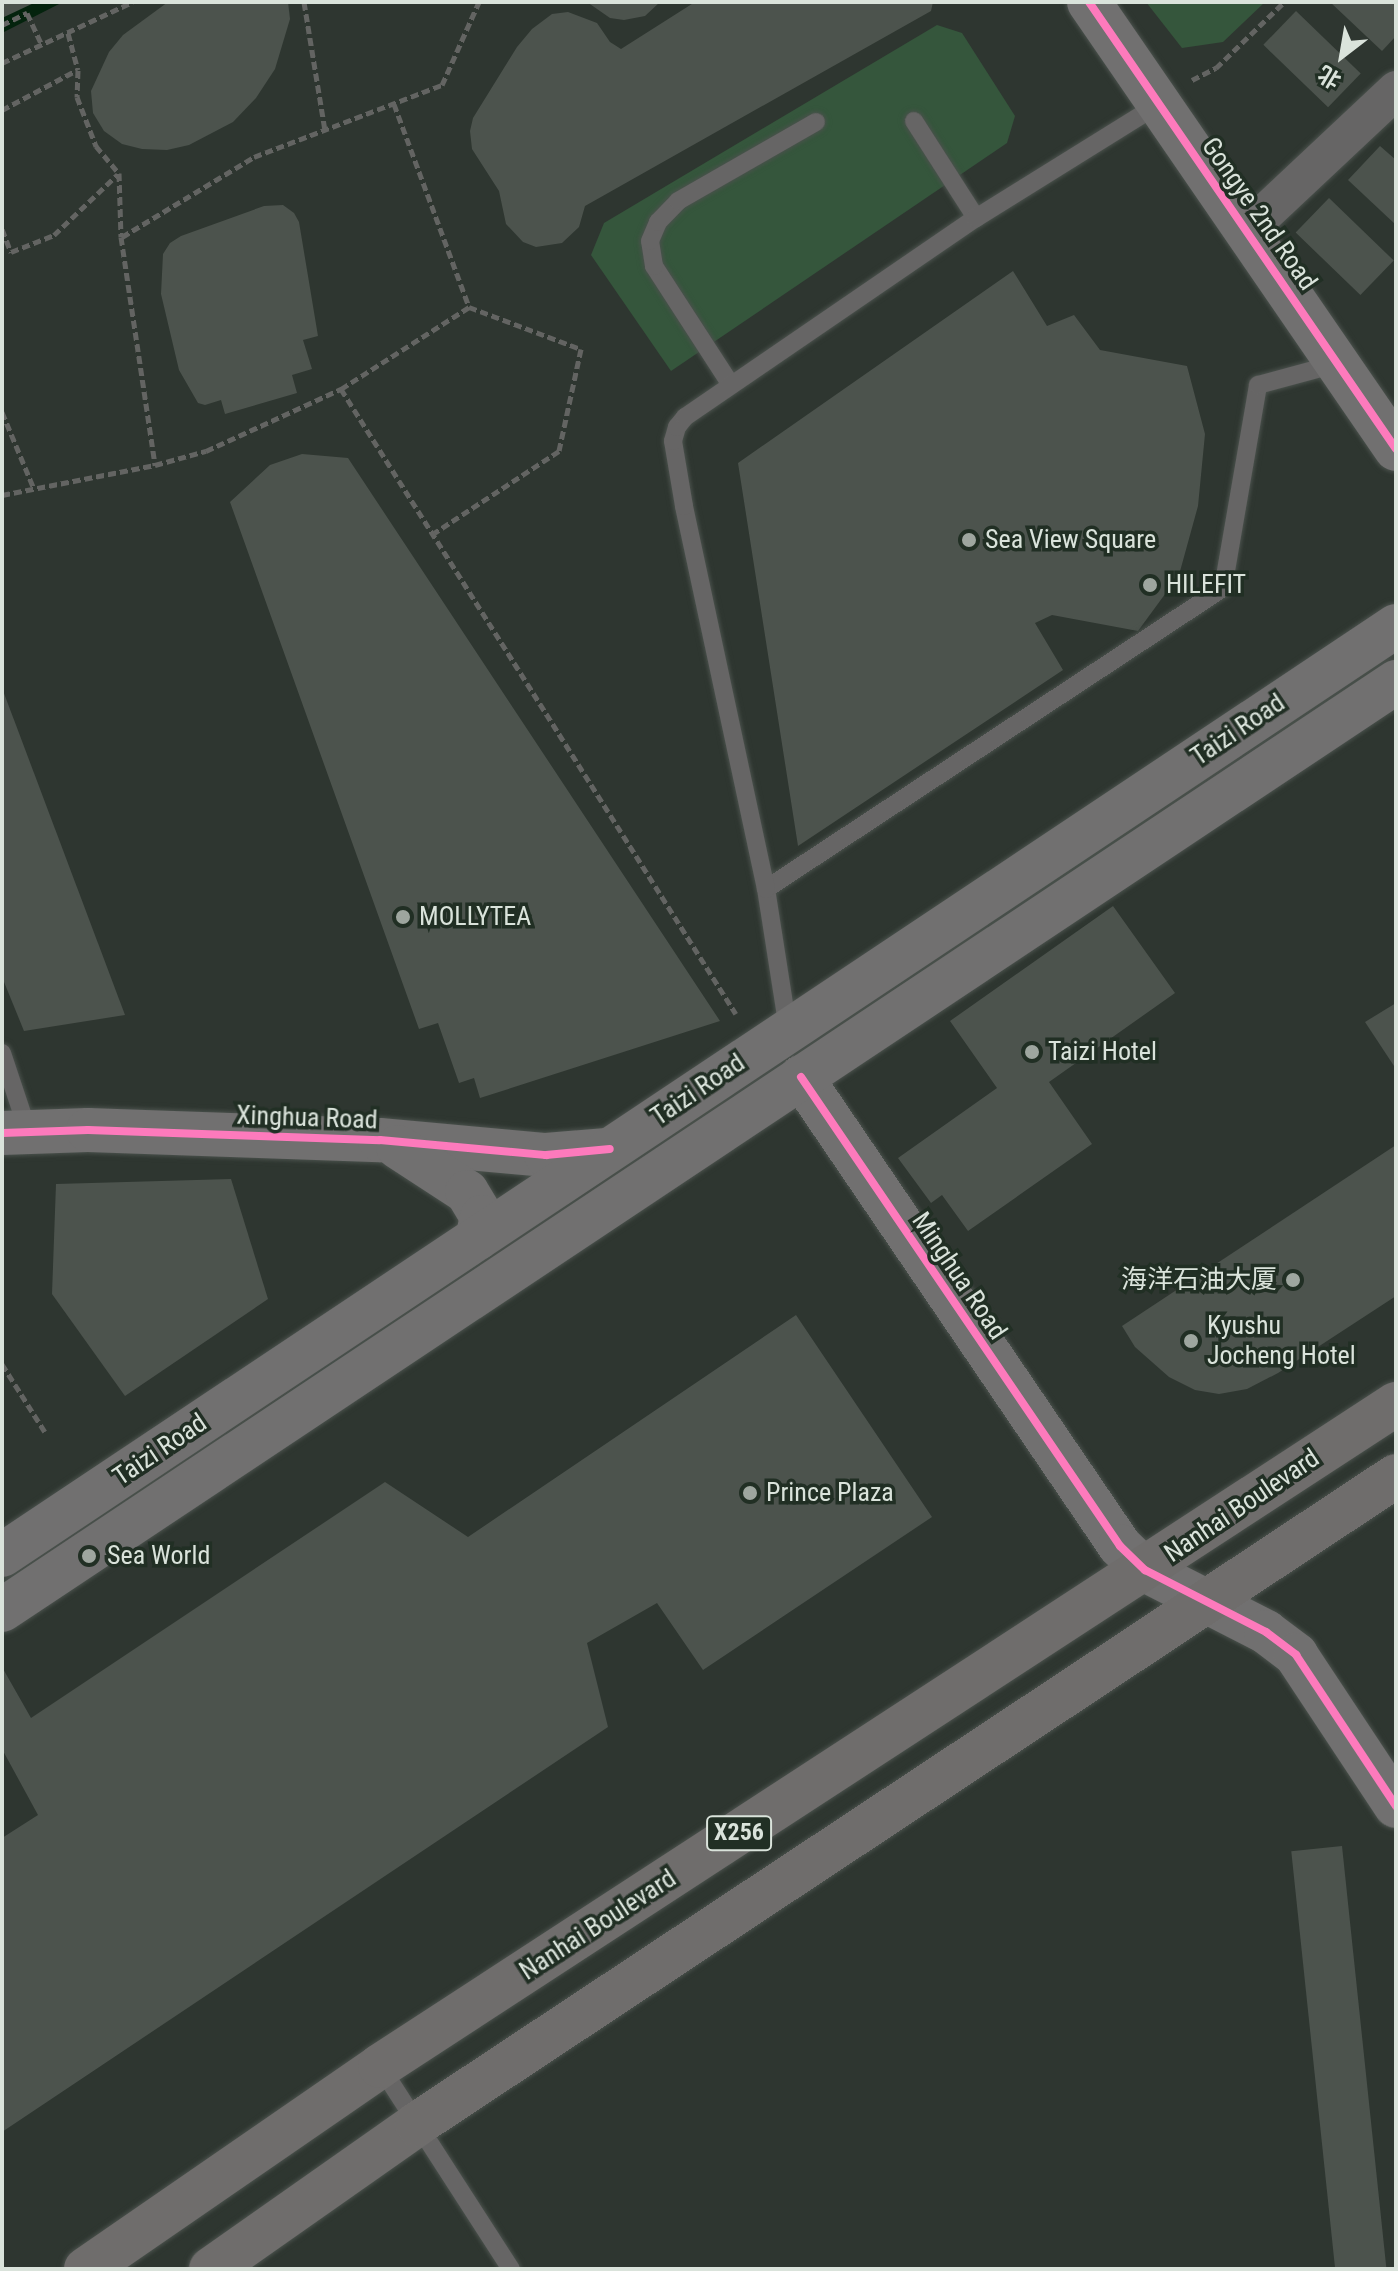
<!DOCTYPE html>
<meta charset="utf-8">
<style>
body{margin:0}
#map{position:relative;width:1398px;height:2271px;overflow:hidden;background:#2e3630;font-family:"Roboto Condensed","Noto Sans SC",sans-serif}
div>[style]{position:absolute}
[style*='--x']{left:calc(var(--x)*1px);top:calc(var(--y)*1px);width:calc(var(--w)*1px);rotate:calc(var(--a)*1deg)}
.green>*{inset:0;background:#35563c}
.water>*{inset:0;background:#04230d}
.building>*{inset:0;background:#4c534d;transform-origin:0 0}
.path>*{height:5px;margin-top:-2.5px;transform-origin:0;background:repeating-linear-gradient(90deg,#636462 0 8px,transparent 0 12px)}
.roads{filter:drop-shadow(0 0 2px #4a514c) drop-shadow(0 0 2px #4a514c)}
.lane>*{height:18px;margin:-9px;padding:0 9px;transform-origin:9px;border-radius:9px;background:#666565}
.street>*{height:38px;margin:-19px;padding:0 19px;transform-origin:19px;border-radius:19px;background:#666565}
.secondary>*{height:44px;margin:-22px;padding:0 22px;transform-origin:22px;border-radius:22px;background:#717070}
.primary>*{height:44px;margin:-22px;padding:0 22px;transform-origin:22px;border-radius:22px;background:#6f6d6c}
.cycleway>*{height:8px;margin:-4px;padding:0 4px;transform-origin:4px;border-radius:4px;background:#fd7abc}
.dots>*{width:22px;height:22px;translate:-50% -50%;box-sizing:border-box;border:4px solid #212f24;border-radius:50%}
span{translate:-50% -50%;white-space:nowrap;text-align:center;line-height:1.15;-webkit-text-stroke:7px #212f24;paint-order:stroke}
.shield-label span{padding:2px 6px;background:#212f24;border:2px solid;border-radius:6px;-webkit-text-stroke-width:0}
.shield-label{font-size:24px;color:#dae3db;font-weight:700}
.street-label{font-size:26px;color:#dae3db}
.poi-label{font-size:26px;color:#dae3db}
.left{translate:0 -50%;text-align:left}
.right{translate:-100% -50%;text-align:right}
.frame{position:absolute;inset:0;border:4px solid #dae3db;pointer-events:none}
.north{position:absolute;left:1302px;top:16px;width:80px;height:80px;-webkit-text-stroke:6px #212f24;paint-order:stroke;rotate:211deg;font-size:22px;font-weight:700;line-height:32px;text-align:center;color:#dae3db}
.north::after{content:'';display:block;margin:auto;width:28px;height:36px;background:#dae3db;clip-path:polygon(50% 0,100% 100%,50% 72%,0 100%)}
</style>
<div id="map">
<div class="green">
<i style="clip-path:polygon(1146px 2px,1265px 2px,1223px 42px,1182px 48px)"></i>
<i style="clip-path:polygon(937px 25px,962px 33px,1015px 116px,1007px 143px,671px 371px,591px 255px,604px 223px)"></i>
</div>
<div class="water">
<i style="clip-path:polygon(2px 2px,63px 2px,2px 33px)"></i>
</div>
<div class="building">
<i style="clip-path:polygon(2px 2px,36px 2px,2px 18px)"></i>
<i style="clip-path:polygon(168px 2px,288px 2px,290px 19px,275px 69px,256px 98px,233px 122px,189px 145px,167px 150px,142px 149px,122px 144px,104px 131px,93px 113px,91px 91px,109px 52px,123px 35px)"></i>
<i style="clip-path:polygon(587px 2px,660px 2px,645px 16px,624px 20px,610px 18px)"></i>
<i style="clip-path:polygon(695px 2px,933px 2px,931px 11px,585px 206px,579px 227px,562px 243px,536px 247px,523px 242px,506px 224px,499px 191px,472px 149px,470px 131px,473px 118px,517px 47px,532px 29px,552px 14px,568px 12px,597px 23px,610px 42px,621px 49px)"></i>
<i style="clip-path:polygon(1330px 2px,1396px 2px,1396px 36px,1382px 51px)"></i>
<i style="left:1296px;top:11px;width:90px;height:47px;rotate:44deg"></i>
<i style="clip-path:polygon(1380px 146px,1396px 160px,1396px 225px,1348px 180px)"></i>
<i style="left:1329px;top:198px;width:90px;height:48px;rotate:44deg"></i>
<i style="clip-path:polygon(283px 205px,294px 213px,299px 222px,318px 336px,303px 340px,312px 369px,292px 375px,297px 393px,225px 414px,221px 400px,205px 405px,198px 403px,179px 370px,161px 294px,163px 254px,170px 243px,181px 236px,264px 206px)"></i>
<i style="clip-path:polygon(1013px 271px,1047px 326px,1074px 315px,1100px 350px,1187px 366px,1205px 434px,1198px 506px,1179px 575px,1138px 631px,1052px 615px,1035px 623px,1063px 670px,798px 846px,738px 463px)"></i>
<i style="clip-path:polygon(302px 454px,348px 458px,720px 1021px,480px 1098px,474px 1078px,459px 1083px,438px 1023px,419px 1029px,230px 502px,270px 465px)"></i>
<i style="clip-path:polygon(2px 688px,125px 1015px,24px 1031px,2px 977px)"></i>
<i style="clip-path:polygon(1113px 906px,1175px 993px,1049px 1082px,1092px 1144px,968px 1231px,942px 1195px,931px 1203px,898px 1158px,997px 1088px,950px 1021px)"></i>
<i style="clip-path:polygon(1396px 1003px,1396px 1069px,1365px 1022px)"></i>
<i style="clip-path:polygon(1396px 1145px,1396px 1296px,1278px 1373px,1247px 1389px,1219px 1394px,1195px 1390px,1169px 1377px,1135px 1347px,1122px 1326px)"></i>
<i style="clip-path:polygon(231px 1179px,268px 1299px,125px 1396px,52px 1294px,56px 1184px)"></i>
<i style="clip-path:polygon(796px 1315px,932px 1517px,703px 1670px,657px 1603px,587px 1643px,608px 1727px,2px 2132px,2px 1838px,38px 1815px,2px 1749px,2px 1667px,31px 1718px,385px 1482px,468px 1537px)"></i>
<i style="left:1342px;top:1846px;width:425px;height:51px;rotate:84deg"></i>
</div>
<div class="path">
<i style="--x:304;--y:2;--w:130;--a:80.7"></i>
<i style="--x:2;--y:25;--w:28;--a:-26"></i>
<i style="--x:27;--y:13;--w:35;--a:65"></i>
<i style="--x:68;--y:33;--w:38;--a:75"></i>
<i style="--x:78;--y:70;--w:27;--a:92"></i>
<i style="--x:77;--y:97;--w:53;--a:68.8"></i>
<i style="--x:96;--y:146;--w:35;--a:50"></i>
<i style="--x:119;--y:173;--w:64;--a:88.2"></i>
<i style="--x:121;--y:237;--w:231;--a:81.5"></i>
<i style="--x:2;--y:63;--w:144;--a:-25.1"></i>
<i style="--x:1192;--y:80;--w:27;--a:-27"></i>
<i style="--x:1216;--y:68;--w:95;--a:-44.1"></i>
<i style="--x:394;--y:104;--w:216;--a:69.7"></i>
<i style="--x:2;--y:110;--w:85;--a:-28.1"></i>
<i style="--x:2;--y:229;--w:25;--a:69"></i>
<i style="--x:11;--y:252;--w:46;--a:-21.6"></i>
<i style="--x:54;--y:235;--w:88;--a:-43.6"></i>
<i style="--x:122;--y:237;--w:154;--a:-31.2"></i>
<i style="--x:254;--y:157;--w:201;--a:-21"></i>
<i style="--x:442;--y:85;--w:91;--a:-66"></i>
<i style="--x:341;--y:389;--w:739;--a:57.71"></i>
<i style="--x:2;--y:412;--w:83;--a:67.4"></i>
<i style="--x:2;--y:495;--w:156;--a:-11.1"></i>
<i style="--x:155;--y:465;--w:53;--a:-15.4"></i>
<i style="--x:206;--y:451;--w:149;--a:-24.7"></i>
<i style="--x:341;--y:389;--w:152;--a:-32.6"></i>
<i style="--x:469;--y:307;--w:120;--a:20.6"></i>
<i style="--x:581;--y:349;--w:104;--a:102.2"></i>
<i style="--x:559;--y:451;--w:149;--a:146.7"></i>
<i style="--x:2;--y:1364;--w:80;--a:57.7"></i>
</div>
<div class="roads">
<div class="lane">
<i style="--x:914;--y:121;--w:115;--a:57.4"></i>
<i style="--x:731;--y:385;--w:142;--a:-122.9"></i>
<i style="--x:654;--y:266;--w:25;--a:-99"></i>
<i style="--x:650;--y:241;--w:21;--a:-67"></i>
<i style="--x:658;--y:222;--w:29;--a:-46"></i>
<i style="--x:678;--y:201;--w:159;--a:-29.8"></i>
<i style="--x:766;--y:889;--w:547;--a:-33.37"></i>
<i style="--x:1223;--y:588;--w:206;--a:-80.2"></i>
<i style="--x:1258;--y:385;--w:81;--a:-15.1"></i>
<i style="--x:788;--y:1029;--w:142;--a:-98.9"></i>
<i style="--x:766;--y:889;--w:392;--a:-102.1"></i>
<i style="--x:684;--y:506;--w:66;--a:-99.6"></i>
<i style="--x:673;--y:441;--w:15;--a:-74"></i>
<i style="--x:677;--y:427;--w:13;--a:-51"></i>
<i style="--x:685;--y:417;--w:353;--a:-34.4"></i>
<i style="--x:976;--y:218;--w:216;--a:-31.9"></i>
<i style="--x:2;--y:1053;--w:82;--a:71.6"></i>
<i style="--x:380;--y:2066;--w:242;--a:57.2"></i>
</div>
<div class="street">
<i style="--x:1246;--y:231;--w:206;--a:-43.2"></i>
</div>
<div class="secondary">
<i style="--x:1089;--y:2;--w:542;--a:55.52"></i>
<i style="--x:801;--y:1077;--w:567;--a:55.78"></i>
<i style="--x:1120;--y:1546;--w:35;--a:44"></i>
<i style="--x:1145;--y:1570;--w:136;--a:27.1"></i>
<i style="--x:1266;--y:1632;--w:38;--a:37"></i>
<i style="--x:1296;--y:1655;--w:181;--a:56.5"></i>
<i style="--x:2;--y:1133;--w:86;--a:-2"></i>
<i style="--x:88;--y:1130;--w:292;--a:2"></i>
<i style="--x:380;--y:1140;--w:167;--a:5.2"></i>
<i style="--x:546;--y:1155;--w:58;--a:-4.9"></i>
<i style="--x:398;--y:1147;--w:82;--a:33.1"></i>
<i style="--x:467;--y:1192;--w:29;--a:59"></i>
<i style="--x:482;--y:1217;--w:22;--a:103"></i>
<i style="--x:2;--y:1555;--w:1675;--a:-33.68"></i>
<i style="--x:2;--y:1610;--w:1675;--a:-33.65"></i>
</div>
<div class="primary">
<i style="--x:86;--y:2269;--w:357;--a:-34.6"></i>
<i style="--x:380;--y:2066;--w:1213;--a:-33.09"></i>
<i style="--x:211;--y:2269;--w:252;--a:-35.1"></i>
<i style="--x:417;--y:2124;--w:1174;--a:-33.5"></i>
</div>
</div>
<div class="cycleway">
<i style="--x:1089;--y:2;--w:542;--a:55.52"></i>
<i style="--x:801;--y:1077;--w:567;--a:55.78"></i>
<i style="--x:1120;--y:1546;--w:35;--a:44"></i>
<i style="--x:1145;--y:1570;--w:136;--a:27.1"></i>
<i style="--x:1266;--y:1632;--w:38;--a:37"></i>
<i style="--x:1296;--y:1655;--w:181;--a:56.5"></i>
<i style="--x:2;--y:1133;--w:86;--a:-2"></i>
<i style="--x:88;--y:1130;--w:292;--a:2"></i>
<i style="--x:380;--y:1140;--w:167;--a:5.2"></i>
<i style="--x:546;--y:1155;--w:64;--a:-5.4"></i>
</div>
<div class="dots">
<i style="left:969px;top:540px;background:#9ea69f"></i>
<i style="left:1150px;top:585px;background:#9ea69f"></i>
<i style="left:403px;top:917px;background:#9ea69f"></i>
<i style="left:1032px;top:1052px;background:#9ea69f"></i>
<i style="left:1293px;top:1280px;background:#9ea69f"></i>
<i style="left:1191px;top:1341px;background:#9ea69f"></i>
<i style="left:750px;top:1493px;background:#9ea69f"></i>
<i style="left:89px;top:1556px;background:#9ea69f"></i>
</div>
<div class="shield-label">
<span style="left:739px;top:1833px">X256</span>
</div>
<div class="street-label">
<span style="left:1259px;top:214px;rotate:55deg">Gongye 2nd Road</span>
<span style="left:1238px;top:730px;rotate:-34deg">Taizi Road</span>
<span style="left:698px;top:1090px;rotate:-34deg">Taizi Road</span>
<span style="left:307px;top:1118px;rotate:2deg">Xinghua Road</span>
<span style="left:959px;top:1276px;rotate:56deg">Minghua Road</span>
<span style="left:160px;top:1450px;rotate:-34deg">Taizi Road</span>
<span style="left:1242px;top:1506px;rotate:-34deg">Nanhai Boulevard</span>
<span style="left:598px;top:1925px;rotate:-33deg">Nanhai Boulevard</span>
</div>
<div class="poi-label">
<span class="left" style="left:985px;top:540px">Sea View Square</span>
<span class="left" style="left:1166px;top:585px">HILEFIT</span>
<span class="left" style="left:419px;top:917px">MOLLYTEA</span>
<span class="left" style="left:1048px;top:1052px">Taizi Hotel</span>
<span class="right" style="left:1277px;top:1280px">海洋石油大厦</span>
<span class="left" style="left:1207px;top:1341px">Kyushu<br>Jocheng Hotel</span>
<span class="left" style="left:766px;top:1493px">Prince Plaza</span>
<span class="left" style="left:107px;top:1556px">Sea World</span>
</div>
<div class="frame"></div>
<div class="north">北</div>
</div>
